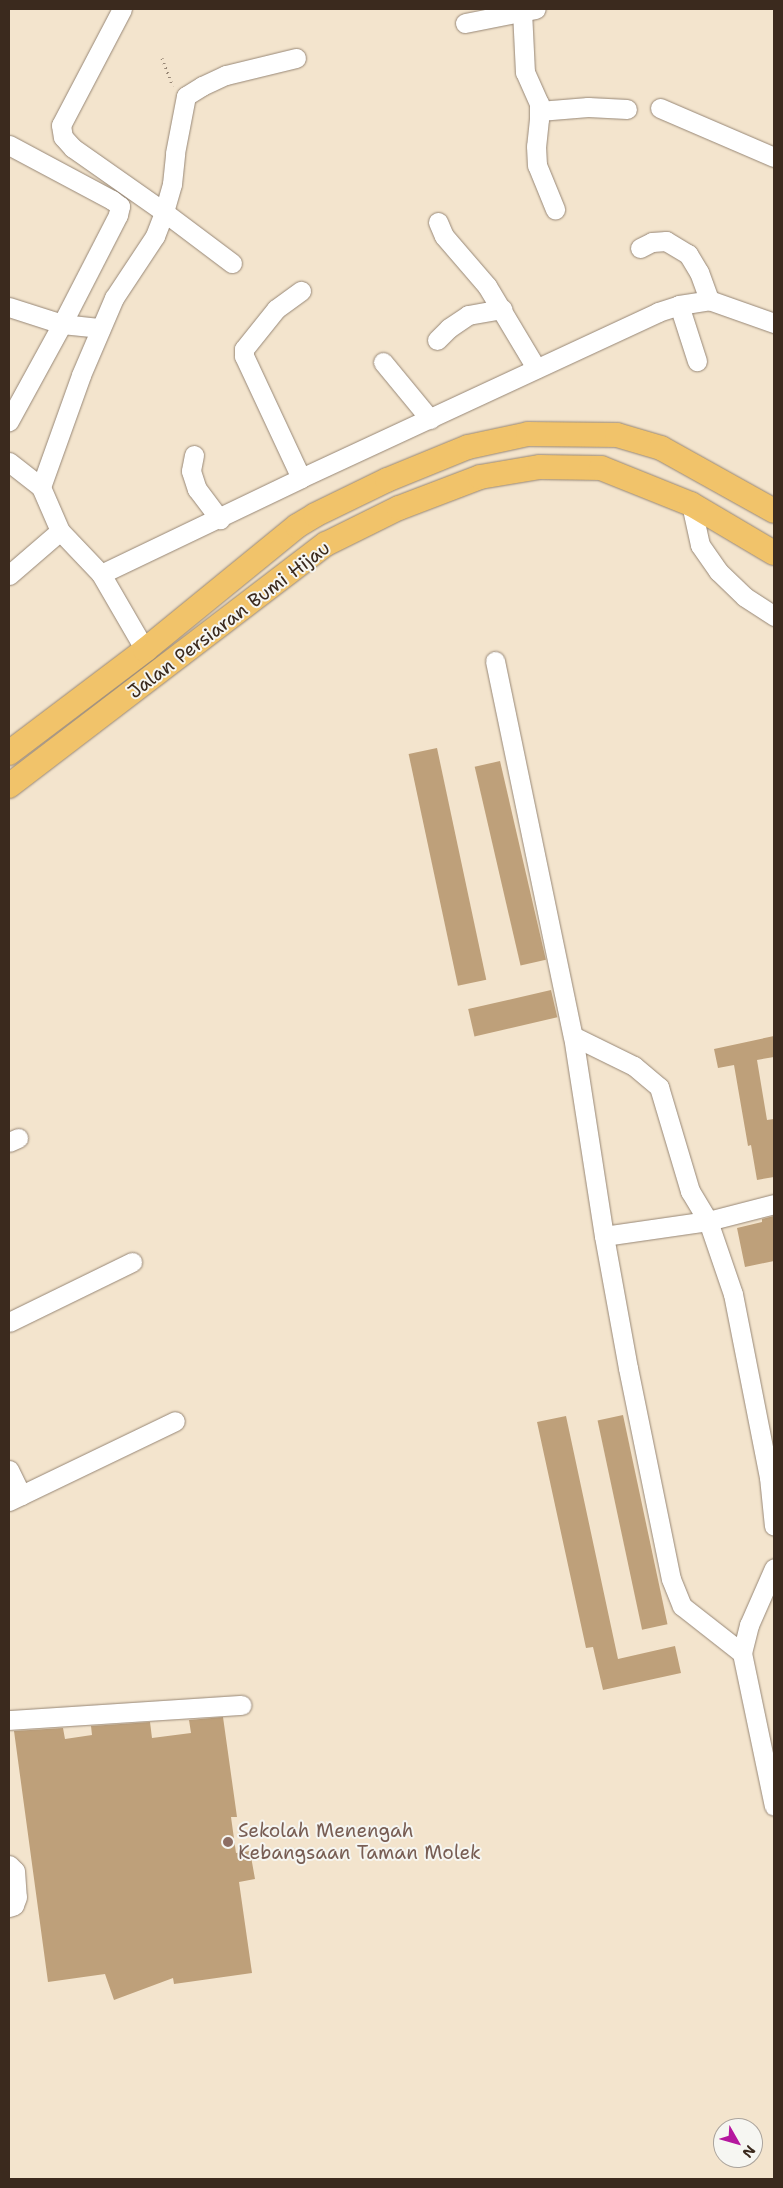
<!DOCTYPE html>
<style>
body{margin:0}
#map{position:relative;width:783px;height:2188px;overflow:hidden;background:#f3e4cd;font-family:"Shantell Sans",sans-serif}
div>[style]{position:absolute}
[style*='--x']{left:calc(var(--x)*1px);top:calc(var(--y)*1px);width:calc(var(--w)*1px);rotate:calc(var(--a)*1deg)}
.building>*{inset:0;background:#bea07a;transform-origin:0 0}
.path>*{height:3px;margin-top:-1.5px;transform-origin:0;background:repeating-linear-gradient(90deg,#978776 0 1px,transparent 0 5px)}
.roads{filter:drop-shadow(0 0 1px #978776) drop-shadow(0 0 1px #978776)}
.minor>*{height:19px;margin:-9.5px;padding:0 9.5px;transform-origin:9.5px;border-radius:9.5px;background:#fff}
.major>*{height:24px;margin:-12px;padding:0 12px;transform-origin:12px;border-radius:12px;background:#f1c36a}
.dots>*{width:14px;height:14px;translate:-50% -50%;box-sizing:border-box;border:2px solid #f6f6f2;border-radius:50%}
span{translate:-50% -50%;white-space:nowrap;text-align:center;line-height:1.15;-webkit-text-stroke:4px #f6f6f2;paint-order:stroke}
.street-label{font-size:19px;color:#3b2a1e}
.education-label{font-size:19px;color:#785e54}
.left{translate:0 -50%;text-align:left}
.frame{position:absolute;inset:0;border:10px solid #3b2a1e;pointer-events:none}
.north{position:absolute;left:713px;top:2118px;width:50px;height:50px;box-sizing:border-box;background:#f6f6f2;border:1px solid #aba49d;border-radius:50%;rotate:128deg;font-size:14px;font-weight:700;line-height:20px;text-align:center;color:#3b2a1e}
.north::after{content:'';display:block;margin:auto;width:18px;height:22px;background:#b5179e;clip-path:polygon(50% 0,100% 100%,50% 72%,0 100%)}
</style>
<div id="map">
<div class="building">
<i style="left:437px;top:748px;width:237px;height:29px;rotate:78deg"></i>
<i style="left:500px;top:761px;width:204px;height:26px;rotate:77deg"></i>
<i style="left:551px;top:990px;width:28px;height:85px;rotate:77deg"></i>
<i style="clip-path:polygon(774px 1036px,774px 1057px,757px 1060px,767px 1120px,774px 1119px,774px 1177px,757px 1180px,751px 1145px,748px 1146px,734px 1065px,718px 1068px,714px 1049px)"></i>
<i style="clip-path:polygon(774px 1216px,774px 1261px,745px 1267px,737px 1228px,762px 1222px,762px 1219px)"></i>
<i style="left:623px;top:1415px;width:214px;height:26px;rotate:78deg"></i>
<i style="clip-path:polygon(566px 1416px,618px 1659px,675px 1646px,681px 1673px,603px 1690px,593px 1647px,586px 1648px,537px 1422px)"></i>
<i style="clip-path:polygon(223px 1717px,237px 1817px,231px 1817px,236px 1853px,250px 1851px,255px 1879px,239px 1882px,252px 1973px,174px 1984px,173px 1978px,114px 2000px,105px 1974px,48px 1982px,14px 1731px,63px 1728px,65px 1739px,92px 1735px,91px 1726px,150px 1722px,152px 1738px,191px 1733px,189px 1720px)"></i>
</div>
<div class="path">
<i style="--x:162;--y:58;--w:30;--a:69"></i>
</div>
<div class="roads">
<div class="minor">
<i style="--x:122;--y:9;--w:131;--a:117.7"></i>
<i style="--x:61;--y:125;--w:12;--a:81"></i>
<i style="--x:63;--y:137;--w:15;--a:48"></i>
<i style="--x:73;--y:148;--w:111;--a:35.1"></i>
<i style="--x:164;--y:212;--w:85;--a:36.9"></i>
<i style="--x:522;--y:11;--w:61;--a:87.2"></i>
<i style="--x:525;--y:72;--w:34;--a:66"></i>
<i style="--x:539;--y:103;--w:16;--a:90"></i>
<i style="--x:539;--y:119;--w:27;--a:96"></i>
<i style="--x:536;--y:146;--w:19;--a:87"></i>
<i style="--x:537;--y:165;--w:48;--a:67.8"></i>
<i style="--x:465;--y:23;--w:72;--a:-11.2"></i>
<i style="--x:660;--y:108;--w:124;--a:23.3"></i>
<i style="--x:539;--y:111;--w:49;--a:-4.7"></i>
<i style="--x:588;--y:107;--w:39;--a:3"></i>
<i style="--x:9;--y:145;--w:117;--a:28.1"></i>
<i style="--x:112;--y:200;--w:10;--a:37"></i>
<i style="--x:120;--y:206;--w:9;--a:103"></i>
<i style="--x:118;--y:215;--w:123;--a:117.2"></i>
<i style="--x:62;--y:324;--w:111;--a:118.7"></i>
<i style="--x:438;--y:222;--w:15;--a:67"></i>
<i style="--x:444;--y:236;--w:66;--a:49.3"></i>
<i style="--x:487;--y:286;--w:96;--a:59.1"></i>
<i style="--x:640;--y:248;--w:13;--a:-27"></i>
<i style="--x:652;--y:242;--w:14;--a:-4"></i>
<i style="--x:666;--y:241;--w:26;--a:31"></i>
<i style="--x:688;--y:254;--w:21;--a:59"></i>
<i style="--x:699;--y:272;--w:30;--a:70"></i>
<i style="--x:679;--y:305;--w:59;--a:72.2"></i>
<i style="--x:9;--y:307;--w:56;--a:17.8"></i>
<i style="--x:62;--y:324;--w:39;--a:6"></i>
<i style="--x:437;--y:340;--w:17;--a:-45"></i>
<i style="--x:449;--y:328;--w:23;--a:-34"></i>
<i style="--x:468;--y:315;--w:35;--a:-10"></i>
<i style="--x:383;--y:362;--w:74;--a:50.5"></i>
<i style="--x:194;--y:455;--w:16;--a:101"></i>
<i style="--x:191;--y:471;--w:19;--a:72"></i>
<i style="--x:197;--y:489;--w:38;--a:53"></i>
<i style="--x:9;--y:462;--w:41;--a:38"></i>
<i style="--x:301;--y:478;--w:135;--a:-115"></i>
<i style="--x:244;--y:356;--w:7;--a:-90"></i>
<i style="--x:244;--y:349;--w:51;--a:-51.3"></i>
<i style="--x:276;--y:309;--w:31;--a:-36"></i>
<i style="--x:691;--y:504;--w:42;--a:77.6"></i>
<i style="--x:700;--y:545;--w:32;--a:55"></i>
<i style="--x:718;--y:571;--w:37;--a:44"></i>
<i style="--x:745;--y:597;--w:35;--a:33"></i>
<i style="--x:101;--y:574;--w:222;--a:-25.6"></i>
<i style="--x:301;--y:478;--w:394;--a:-24.9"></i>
<i style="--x:658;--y:312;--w:22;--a:-18"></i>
<i style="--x:679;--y:305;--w:30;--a:-9"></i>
<i style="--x:709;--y:300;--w:69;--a:19.5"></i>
<i style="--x:9;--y:575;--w:67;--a:-40.8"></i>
<i style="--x:145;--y:650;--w:88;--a:-120.1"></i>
<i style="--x:101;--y:574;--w:59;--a:-133.6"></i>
<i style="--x:60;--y:531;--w:48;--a:-113.4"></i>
<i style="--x:41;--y:487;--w:119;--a:-70.3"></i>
<i style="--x:81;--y:375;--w:84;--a:-66.8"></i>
<i style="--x:114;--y:298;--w:74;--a:-56.5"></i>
<i style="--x:155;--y:236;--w:26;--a:-69"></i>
<i style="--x:164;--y:212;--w:29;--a:-74"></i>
<i style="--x:172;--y:184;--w:31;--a:-84"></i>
<i style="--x:175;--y:153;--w:58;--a:-79.1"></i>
<i style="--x:186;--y:96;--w:19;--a:-32"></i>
<i style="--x:202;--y:86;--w:26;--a:-25"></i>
<i style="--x:226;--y:75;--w:72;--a:-13.7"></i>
<i style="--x:495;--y:661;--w:383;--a:78.3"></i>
<i style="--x:573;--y:1036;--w:202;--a:81.2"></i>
<i style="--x:604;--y:1236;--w:134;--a:79.7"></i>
<i style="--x:628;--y:1368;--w:215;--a:78.5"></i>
<i style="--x:671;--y:1579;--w:29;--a:68"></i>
<i style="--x:682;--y:1606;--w:76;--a:38.1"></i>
<i style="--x:742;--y:1653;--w:156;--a:78.2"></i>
<i style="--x:573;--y:1036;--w:68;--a:26.2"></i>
<i style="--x:634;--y:1066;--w:33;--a:40"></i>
<i style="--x:659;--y:1087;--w:109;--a:73.4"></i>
<i style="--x:690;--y:1191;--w:35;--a:59"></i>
<i style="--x:708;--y:1221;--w:77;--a:71.1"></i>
<i style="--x:733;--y:1294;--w:187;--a:78.9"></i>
<i style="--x:769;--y:1477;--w:49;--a:84.2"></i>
<i style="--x:9;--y:1142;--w:10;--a:-24"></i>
<i style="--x:604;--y:1236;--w:105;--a:-8.2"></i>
<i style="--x:708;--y:1221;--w:68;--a:-14.4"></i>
<i style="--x:9;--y:1322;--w:137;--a:-26"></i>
<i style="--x:9;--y:1470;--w:28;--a:64"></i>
<i style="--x:9;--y:1501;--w:184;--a:-25.7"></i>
<i style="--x:742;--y:1653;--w:29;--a:-76"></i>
<i style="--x:749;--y:1625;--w:62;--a:-66.3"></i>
<i style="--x:9;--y:1720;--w:233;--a:-3.7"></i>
<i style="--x:9;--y:1865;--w:8;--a:45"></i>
<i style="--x:15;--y:1871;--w:26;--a:86"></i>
<i style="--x:17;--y:1897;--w:9;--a:111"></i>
<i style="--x:14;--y:1905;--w:5;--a:158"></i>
</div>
<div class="major">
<i style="--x:9;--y:753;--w:171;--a:-37.1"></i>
<i style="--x:145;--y:650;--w:196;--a:-39.2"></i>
<i style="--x:297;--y:526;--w:21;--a:-31"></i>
<i style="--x:315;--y:515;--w:80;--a:-25.9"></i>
<i style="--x:387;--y:480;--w:87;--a:-22.2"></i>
<i style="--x:468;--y:447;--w:61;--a:-12.2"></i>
<i style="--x:528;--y:434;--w:89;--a:0.6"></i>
<i style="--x:617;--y:435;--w:46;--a:16.5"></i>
<i style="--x:661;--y:448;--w:129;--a:29.1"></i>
<i style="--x:9;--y:786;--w:399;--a:-37.4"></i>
<i style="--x:326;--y:544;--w:81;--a:-26.3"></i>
<i style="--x:399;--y:508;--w:87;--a:-20.9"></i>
<i style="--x:480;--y:477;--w:61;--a:-9.5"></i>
<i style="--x:540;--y:467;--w:61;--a:0.9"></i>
<i style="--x:601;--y:468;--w:97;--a:21.8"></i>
<i style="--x:691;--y:504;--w:96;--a:30.6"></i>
</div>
</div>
<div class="dots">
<i style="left:228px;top:1842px;background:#8d6e63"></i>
</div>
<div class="street-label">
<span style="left:229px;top:620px;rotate:-37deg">Jalan Persiaran Bumi Hijau</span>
</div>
<div class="education-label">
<span class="left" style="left:238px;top:1842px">Sekolah Menengah<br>Kebangsaan Taman Molek</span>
</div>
<div class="frame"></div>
<div class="north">N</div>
</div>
